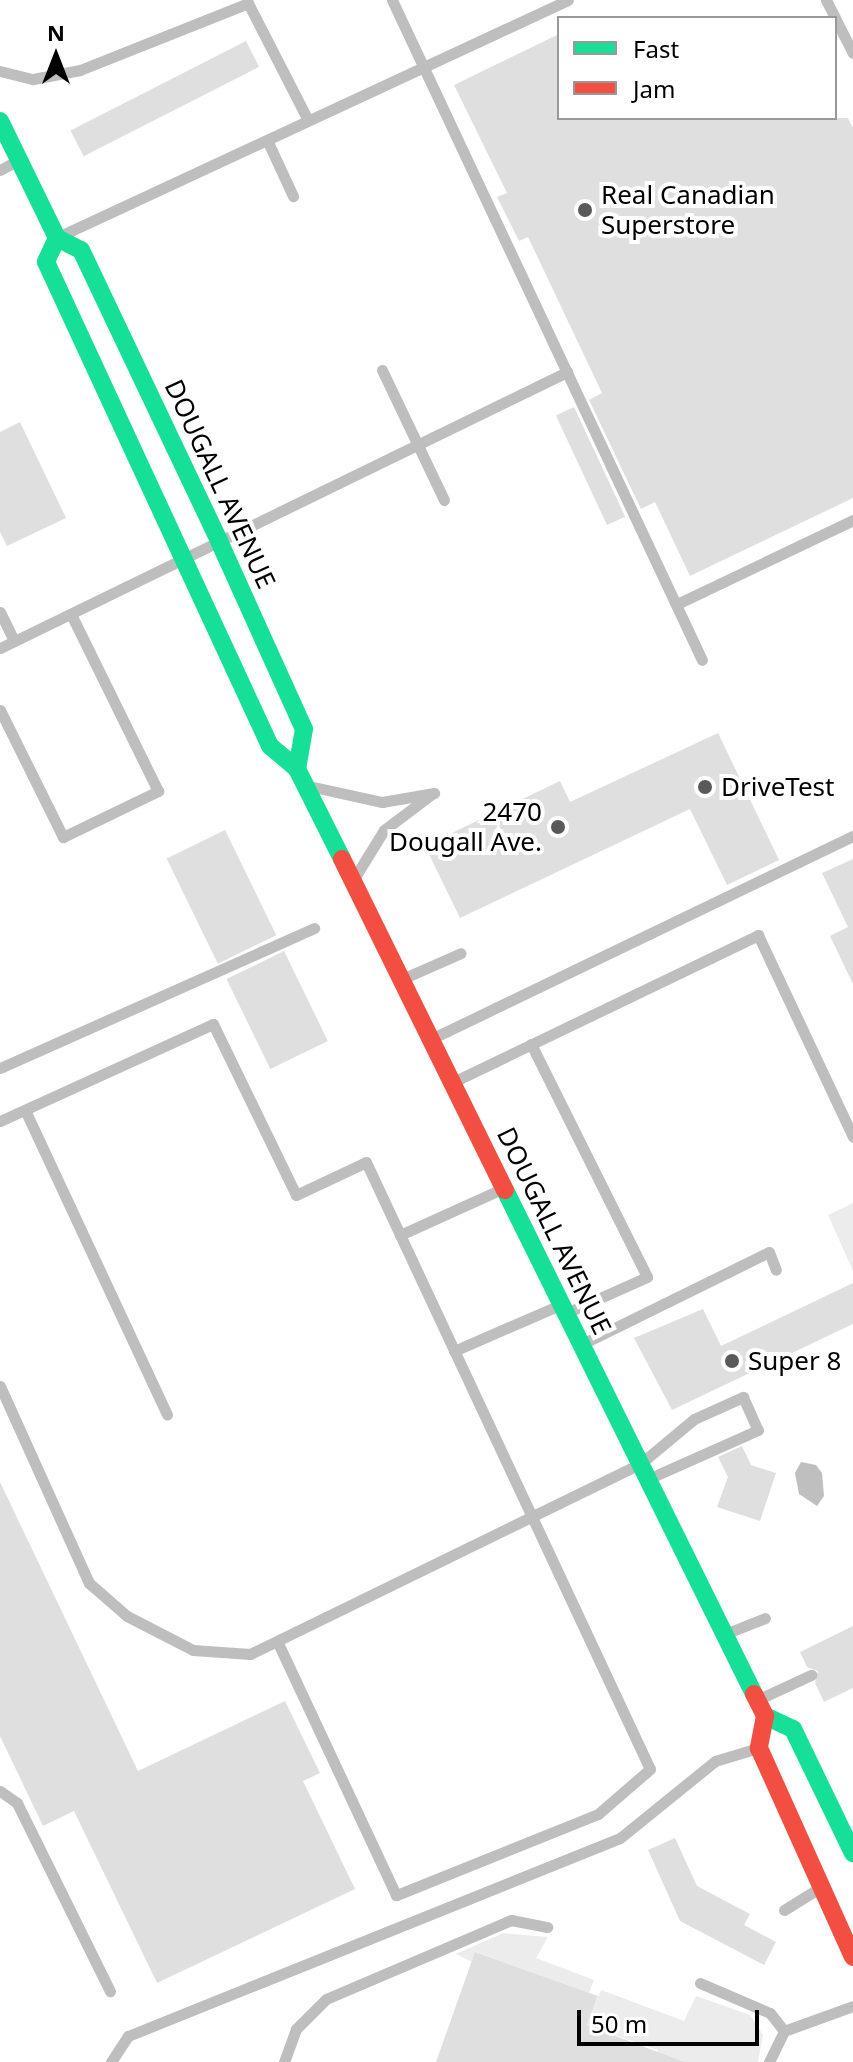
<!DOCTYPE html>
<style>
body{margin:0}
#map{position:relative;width:853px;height:2062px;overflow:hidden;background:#fff;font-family:"Noto Sans",sans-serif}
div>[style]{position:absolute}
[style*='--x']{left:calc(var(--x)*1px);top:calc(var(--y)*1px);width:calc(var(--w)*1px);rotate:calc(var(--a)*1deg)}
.green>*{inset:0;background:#ececec}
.water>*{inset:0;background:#bfbfbf}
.building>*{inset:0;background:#dfdfdf;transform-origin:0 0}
.lane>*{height:11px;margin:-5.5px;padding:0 5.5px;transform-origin:5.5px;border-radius:5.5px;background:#bebebe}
.fast>*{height:18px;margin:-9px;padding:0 9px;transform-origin:9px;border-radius:9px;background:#16e098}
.jam>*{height:18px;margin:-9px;padding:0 9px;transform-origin:9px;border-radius:9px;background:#f24e42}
.dots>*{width:22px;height:22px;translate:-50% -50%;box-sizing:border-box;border:4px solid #fff;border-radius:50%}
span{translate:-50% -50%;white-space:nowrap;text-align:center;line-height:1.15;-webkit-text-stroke:8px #fff;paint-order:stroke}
.poi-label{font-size:26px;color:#000}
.left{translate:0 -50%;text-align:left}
.right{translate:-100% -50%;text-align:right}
.street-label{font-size:26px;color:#000}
.legend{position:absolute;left:557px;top:16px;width:280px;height:104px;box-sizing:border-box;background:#fff;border:2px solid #999;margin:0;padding:10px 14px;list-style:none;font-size:24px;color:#000}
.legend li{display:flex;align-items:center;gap:16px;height:40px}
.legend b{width:40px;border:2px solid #999}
.north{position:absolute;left:16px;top:16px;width:80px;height:80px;-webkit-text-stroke:6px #fff;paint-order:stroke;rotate:0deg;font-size:22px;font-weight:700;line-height:32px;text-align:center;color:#000}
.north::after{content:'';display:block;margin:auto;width:28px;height:36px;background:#000;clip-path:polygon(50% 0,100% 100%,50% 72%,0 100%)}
.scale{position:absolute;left:577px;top:2010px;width:182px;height:36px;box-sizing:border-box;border:4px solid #000;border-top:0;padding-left:10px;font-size:24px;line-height:28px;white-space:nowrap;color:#000;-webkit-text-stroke:6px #fff;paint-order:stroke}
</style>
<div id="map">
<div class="green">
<i style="clip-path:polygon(853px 1203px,853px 1271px,828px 1215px)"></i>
<i style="clip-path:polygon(503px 1933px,548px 1937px,536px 1958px,594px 1980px,589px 1993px,476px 1952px,472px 1962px,456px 1954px)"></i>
<i style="clip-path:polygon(601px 1990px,684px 2021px,696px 1996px,750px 2015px,763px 2035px,758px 2062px,654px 2062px,658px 2050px,587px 2025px)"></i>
</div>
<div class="water">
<i style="clip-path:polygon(801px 1462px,816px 1465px,822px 1473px,824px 1496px,817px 1506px,799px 1494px,795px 1473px)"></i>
</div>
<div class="building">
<i style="clip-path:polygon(559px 34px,559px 118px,848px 118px,853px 128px,853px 498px,690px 576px,655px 502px,641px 509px,589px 400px,602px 393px,528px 237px,519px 241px,497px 197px,507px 193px,454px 85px)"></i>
<i style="left:246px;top:41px;width:29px;height:197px;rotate:63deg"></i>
<i style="left:574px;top:407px;width:121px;height:20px;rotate:65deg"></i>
<i style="clip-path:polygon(20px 422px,66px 518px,7px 546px,0 532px,0 432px)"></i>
<i style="clip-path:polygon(718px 733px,779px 860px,727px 885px,690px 809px,460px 918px,425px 846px,560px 781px,570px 802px)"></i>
<i style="left:225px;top:830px;width:117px;height:65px;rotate:64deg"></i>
<i style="clip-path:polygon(853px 859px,853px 984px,830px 936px,848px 927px,822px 873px)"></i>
<i style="left:284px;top:951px;width:100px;height:64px;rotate:64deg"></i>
<i style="clip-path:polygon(853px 1283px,853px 1324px,672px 1410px,634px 1338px,703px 1309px,721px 1346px)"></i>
<i style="clip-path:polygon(742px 1446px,751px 1465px,776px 1473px,760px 1521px,717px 1507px,728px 1477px,718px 1457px)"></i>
<i style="clip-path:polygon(0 1482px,138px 1771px,285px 1701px,320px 1773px,303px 1781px,355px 1889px,157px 1983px,74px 1811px,43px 1826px,0 1736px)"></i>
<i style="clip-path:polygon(853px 1626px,853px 1688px,824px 1702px,815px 1683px,818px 1671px,807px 1667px,800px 1652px)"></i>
<i style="clip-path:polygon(675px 1838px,697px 1886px,750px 1914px,744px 1925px,776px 1942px,764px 1965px,680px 1921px,648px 1850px)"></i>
<i style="clip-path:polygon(475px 1952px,598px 1996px,587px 2025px,684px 2062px,436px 2062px)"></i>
</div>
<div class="lane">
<i style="--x:392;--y:0;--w:729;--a:64.84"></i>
<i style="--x:826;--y:0;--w:20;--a:63"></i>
<i style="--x:835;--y:18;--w:39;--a:63"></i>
<i style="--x:0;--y:71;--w:34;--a:14"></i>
<i style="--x:33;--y:79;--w:48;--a:-10.8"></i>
<i style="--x:80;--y:70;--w:181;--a:-21.7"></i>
<i style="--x:248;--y:3;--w:131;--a:62.9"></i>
<i style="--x:267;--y:140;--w:62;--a:65.1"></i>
<i style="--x:0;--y:170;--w:21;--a:-28"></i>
<i style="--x:60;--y:236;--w:560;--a:-24.92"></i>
<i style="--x:382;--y:370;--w:144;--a:64.5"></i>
<i style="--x:677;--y:604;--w:195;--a:-25.5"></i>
<i style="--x:0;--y:612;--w:32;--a:64"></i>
<i style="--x:0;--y:648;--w:631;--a:-25.96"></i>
<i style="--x:0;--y:710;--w:142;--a:63.6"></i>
<i style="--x:63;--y:837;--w:106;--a:-25.8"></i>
<i style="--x:158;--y:791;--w:197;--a:-116.2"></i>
<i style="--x:309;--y:786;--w:75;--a:12.4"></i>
<i style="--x:382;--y:802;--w:53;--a:-9.8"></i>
<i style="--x:355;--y:877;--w:55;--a:-58.3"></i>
<i style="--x:384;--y:830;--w:60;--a:-36.9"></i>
<i style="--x:402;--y:979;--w:64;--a:-23.8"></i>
<i style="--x:431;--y:1039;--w:468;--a:-25.7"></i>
<i style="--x:531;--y:1044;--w:260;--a:63.5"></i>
<i style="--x:647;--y:1277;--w:89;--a:156"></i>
<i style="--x:0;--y:1068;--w:344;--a:-24"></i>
<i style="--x:453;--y:1082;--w:339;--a:-25.7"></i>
<i style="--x:758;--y:935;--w:223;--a:64.8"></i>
<i style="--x:25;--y:1110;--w:336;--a:65"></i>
<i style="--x:0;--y:1121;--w:234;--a:-24.5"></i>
<i style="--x:213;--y:1024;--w:190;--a:64.1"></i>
<i style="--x:296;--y:1195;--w:77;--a:-25.2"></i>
<i style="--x:366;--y:1162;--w:670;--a:64.93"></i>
<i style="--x:650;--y:1769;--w:69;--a:139.1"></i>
<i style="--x:598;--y:1814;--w:218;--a:158.1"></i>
<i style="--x:396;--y:1895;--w:280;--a:-115.1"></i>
<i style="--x:400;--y:1235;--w:114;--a:-24.3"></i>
<i style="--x:582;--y:1344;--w:208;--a:-26.2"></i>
<i style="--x:769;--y:1252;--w:19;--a:69"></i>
<i style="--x:454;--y:1351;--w:116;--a:-23.5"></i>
<i style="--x:0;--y:1386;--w:216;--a:65.7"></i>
<i style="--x:89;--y:1583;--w:50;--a:41"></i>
<i style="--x:127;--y:1616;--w:74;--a:27.3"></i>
<i style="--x:193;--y:1650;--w:57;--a:4"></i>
<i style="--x:250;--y:1654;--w:434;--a:-26"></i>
<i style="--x:640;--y:1464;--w:70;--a:-39.8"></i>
<i style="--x:694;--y:1419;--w:54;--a:-24.2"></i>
<i style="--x:743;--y:1397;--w:36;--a:66"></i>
<i style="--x:758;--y:1430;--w:120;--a:156"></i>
<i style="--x:725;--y:1634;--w:43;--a:-21.8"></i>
<i style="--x:757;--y:1700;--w:60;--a:-24.8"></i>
<i style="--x:0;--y:1791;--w:21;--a:35"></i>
<i style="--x:17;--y:1803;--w:210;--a:63.7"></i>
<i style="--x:784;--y:1910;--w:44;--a:-31.9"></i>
<i style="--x:700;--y:1983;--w:76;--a:23.2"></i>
<i style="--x:770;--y:2013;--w:23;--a:52"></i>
<i style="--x:111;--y:2062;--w:31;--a:-57"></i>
<i style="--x:128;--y:2036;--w:530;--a:-21.92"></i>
<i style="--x:620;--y:1838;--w:122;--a:-39"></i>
<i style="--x:715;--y:1761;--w:45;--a:-16.8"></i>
<i style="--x:284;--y:2062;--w:35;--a:-70"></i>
<i style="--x:296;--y:2029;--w:42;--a:-45"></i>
<i style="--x:326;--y:1999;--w:201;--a:-23.1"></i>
<i style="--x:511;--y:1920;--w:37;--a:11"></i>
<i style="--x:769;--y:2062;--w:34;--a:-64"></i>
<i style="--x:784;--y:2031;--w:73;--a:-19.9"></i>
</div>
<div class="fast">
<i style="--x:0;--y:121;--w:130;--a:64"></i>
<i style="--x:57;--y:238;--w:27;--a:27"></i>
<i style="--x:81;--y:250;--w:322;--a:64.6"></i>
<i style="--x:219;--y:541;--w:206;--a:65.7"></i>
<i style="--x:304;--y:729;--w:41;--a:99.9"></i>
<i style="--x:57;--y:238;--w:26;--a:115"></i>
<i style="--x:46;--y:262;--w:533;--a:65.16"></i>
<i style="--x:270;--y:746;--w:35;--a:40"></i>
<i style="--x:297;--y:769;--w:101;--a:63.4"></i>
<i style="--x:505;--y:1190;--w:562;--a:63.71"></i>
<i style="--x:765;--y:1716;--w:31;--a:25"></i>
<i style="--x:793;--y:1729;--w:138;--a:64.2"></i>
</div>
<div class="jam">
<i style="--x:342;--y:859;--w:369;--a:63.8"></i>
<i style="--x:754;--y:1694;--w:25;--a:63"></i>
<i style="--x:765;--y:1716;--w:33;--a:101"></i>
<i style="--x:759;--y:1748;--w:229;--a:65.8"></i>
</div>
<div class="dots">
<i style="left:585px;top:210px;background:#595959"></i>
<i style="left:705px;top:787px;background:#595959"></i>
<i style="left:558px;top:827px;background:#595959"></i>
<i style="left:732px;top:1361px;background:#595959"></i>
</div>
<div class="poi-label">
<span class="left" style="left:601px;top:210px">Real Canadian<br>Superstore</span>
<span class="left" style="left:721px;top:787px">DriveTest</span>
<span class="right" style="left:542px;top:827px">2470<br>Dougall Ave.</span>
<span class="left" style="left:748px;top:1361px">Super 8</span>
</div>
<div class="street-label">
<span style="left:220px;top:484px;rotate:65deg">DOUGALL AVENUE</span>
<span style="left:554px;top:1231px;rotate:64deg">DOUGALL AVENUE</span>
</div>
<ul class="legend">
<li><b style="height:10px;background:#16e098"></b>Fast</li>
<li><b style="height:10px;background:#f24e42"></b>Jam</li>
</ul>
<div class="north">N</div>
<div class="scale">50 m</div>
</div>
